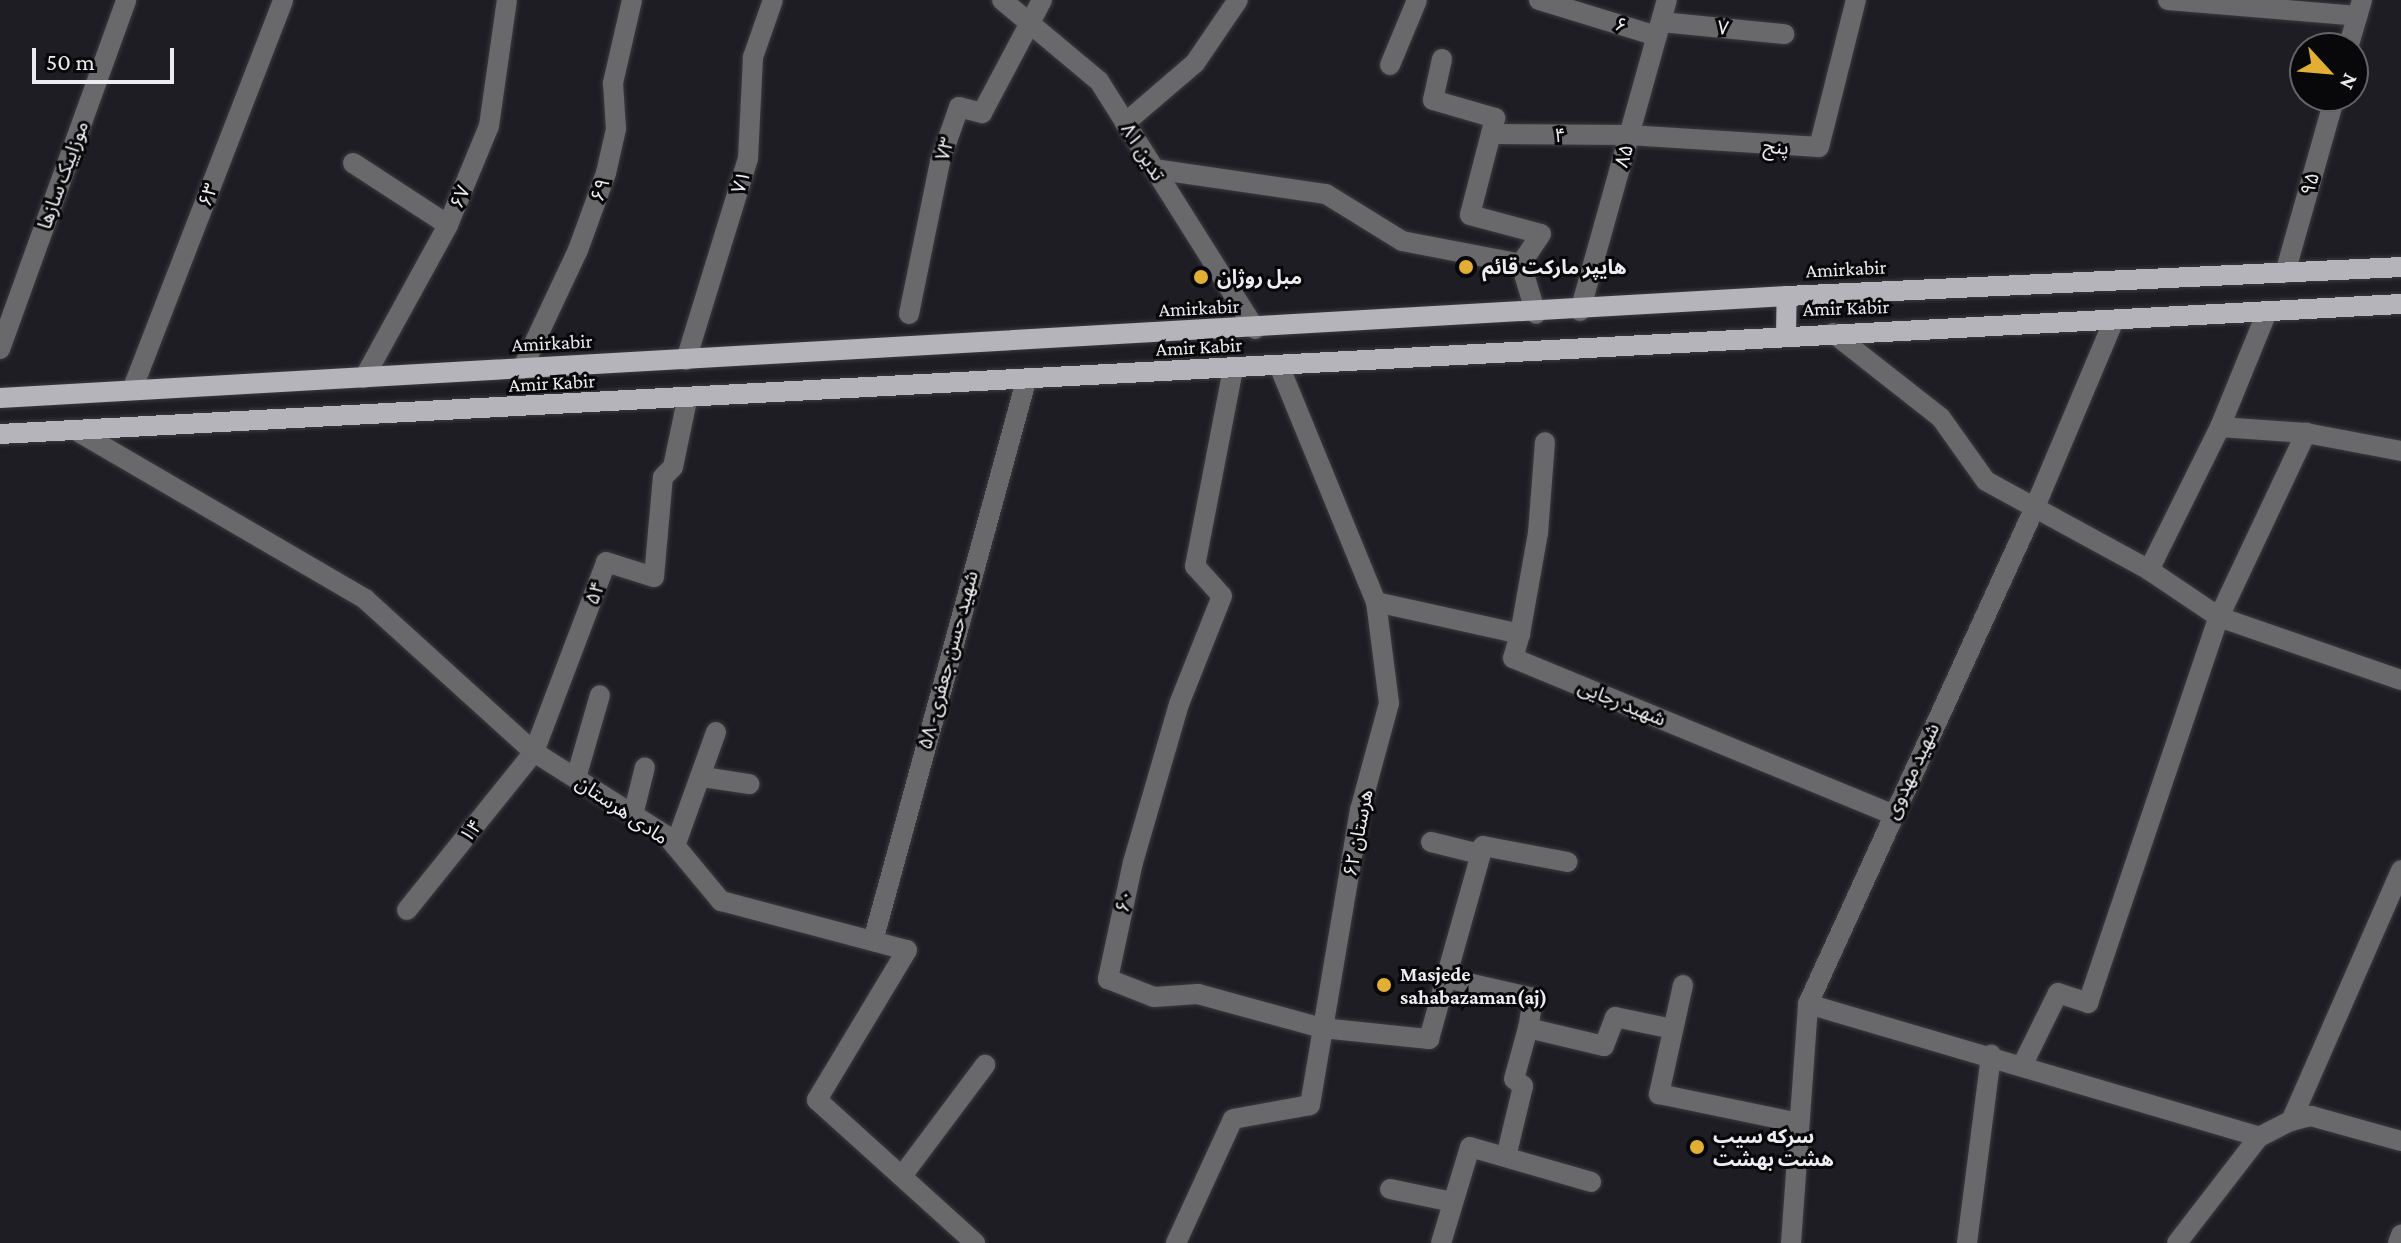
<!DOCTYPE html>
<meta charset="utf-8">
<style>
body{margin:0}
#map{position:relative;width:2401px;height:1243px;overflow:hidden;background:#1e1d23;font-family:"Crimson Pro","Noto Sans Arabic",serif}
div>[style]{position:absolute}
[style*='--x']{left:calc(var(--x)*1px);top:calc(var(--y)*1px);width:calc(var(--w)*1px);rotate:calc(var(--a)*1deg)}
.roads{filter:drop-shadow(0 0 2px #3b3a40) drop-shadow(0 0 2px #3b3a40)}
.minor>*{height:20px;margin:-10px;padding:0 10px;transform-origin:10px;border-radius:10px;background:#69686b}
.major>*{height:20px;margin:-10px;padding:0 10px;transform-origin:10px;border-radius:10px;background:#b5b4ba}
.dots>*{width:22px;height:22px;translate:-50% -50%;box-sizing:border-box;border:4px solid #08080a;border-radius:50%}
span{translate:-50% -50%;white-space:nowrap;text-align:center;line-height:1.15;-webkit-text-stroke:6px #08080a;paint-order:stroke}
.street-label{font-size:20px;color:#edecf0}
.poi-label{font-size:20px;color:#edecf0;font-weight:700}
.left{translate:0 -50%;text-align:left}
.north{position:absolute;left:2289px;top:32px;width:80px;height:80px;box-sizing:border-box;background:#08080a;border:2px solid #646366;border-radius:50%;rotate:116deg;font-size:22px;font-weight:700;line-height:32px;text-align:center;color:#edecf0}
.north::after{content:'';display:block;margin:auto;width:28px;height:36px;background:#e2af34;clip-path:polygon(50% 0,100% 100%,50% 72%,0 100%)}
.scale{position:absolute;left:32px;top:48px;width:142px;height:36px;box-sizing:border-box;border:4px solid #edecf0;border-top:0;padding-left:10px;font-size:24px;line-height:28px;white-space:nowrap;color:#edecf0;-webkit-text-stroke:6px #08080a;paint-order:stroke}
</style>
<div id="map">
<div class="roads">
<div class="minor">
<i style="--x:1002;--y:0;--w:126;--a:39.9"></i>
<i style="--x:1099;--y:81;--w:293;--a:57.8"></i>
<i style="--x:1539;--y:0;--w:123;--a:17"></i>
<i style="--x:2168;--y:0;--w:190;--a:4.8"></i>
<i style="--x:1661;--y:22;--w:124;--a:5.6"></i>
<i style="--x:2348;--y:48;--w:50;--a:-73.7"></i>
<i style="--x:1442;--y:59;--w:42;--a:102.4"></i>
<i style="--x:1433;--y:100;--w:65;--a:16.2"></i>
<i style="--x:1495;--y:118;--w:100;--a:104.5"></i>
<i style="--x:1470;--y:215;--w:73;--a:15"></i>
<i style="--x:1541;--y:234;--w:36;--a:124"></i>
<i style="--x:1390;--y:65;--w:70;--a:-67.4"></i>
<i style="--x:1125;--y:123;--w:92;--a:-40.6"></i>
<i style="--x:1195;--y:63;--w:76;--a:-55.7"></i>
<i style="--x:1491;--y:134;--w:138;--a:0.4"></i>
<i style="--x:1629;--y:135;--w:190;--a:3.6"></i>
<i style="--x:1819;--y:147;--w:152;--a:-75.9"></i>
<i style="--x:353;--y:163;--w:113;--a:33.1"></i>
<i style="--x:1154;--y:169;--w:174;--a:8.3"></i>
<i style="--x:1326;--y:194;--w:89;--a:31.7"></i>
<i style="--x:1402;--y:241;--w:121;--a:10.9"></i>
<i style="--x:1521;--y:264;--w:52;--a:73.3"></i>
<i style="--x:2285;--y:273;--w:184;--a:-74.2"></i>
<i style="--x:1580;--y:311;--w:323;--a:-74.4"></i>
<i style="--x:909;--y:314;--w:156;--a:-78.5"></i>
<i style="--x:940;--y:161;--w:57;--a:-70.6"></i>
<i style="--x:959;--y:107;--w:24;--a:15"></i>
<i style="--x:982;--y:113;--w:128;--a:-62"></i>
<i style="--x:1833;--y:333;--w:137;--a:38.2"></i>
<i style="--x:1941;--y:418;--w:77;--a:54.5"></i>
<i style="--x:1986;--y:481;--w:186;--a:28.6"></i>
<i style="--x:2149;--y:570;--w:84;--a:33.9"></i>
<i style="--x:2219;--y:617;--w:193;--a:19.1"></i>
<i style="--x:0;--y:349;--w:371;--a:-70.1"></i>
<i style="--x:686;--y:360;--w:210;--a:-72.9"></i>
<i style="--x:748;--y:159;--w:102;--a:-87.2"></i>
<i style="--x:753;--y:57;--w:60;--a:-70.7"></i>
<i style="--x:522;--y:369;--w:132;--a:-64.8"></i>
<i style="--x:578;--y:250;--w:82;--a:-70"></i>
<i style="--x:606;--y:173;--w:45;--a:-77.2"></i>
<i style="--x:616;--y:129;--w:46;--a:-93.7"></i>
<i style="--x:613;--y:83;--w:85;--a:-77.1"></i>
<i style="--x:1233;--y:369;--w:201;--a:100.9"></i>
<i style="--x:1195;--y:566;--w:40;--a:48"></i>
<i style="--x:1222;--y:596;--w:116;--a:111.7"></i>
<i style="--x:1179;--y:704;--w:165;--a:106.2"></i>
<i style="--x:1133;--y:862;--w:120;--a:102.1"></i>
<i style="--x:1108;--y:979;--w:49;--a:21.4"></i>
<i style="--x:1154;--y:997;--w:44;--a:-3.9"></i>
<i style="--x:1198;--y:994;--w:129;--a:15.3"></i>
<i style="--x:1322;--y:1028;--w:108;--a:5.9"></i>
<i style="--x:1429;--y:1039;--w:63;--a:-74.4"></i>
<i style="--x:1446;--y:978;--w:89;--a:12.9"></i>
<i style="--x:1533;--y:998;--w:30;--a:99"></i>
<i style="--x:364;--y:378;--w:175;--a:-61.2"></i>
<i style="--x:448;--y:225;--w:107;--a:-67.5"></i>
<i style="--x:489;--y:126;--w:127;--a:-81.9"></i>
<i style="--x:132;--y:390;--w:418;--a:-68.8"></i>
<i style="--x:2220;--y:427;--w:86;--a:4"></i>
<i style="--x:2306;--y:433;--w:97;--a:10.7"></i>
<i style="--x:75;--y:430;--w:336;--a:30.2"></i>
<i style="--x:365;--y:599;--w:228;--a:42.2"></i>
<i style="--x:534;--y:752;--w:157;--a:32.3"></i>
<i style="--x:667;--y:836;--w:85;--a:50.3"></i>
<i style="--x:721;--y:901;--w:192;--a:14.8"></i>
<i style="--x:907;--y:950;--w:175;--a:121"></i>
<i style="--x:817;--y:1100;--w:213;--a:42.1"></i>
<i style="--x:2149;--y:570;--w:160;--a:-63.6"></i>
<i style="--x:2220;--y:427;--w:124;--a:-67.8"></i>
<i style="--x:1376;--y:602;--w:148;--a:12.5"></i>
<i style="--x:1520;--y:634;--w:25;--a:106"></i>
<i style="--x:1513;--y:658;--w:410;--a:22.4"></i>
<i style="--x:1520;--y:634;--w:103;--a:-79.9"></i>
<i style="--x:1538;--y:533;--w:91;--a:-85.6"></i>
<i style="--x:703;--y:777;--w:47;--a:8.7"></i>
<i style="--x:576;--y:778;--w:86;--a:-73.9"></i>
<i style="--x:633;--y:815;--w:49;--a:-76"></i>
<i style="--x:1431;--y:842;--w:50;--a:13.8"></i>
<i style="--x:675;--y:846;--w:121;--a:-70.2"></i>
<i style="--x:407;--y:910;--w:203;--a:-51.2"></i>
<i style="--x:534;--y:752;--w:203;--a:-69.2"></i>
<i style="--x:606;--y:562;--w:50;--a:17.4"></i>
<i style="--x:654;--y:577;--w:100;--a:-84.9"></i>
<i style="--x:663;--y:477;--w:14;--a:-45"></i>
<i style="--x:673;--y:467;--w:68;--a:-78.2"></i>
<i style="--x:873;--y:941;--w:581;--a:-74.72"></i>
<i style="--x:1446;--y:978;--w:137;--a:-74.3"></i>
<i style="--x:1483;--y:846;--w:86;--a:10.7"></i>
<i style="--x:1683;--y:985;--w:112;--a:102.4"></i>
<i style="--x:1659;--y:1094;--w:143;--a:11.7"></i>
<i style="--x:1808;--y:1004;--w:470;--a:16.4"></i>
<i style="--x:2023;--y:1064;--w:79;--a:-63.8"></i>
<i style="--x:2058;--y:993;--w:32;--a:18"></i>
<i style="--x:2088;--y:1003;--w:408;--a:-71.3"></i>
<i style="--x:2219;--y:617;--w:204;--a:-64.7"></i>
<i style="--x:2291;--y:1121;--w:274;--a:-66.3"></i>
<i style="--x:1506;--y:1157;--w:73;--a:-76.5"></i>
<i style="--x:1523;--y:1086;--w:11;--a:-142"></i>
<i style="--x:1514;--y:1079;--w:53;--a:-74.6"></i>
<i style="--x:1528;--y:1028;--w:78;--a:13.3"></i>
<i style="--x:1604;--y:1046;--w:31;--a:-69"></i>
<i style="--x:1615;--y:1017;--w:59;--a:11.7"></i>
<i style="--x:902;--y:1176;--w:139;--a:-53.2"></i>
<i style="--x:1390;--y:1189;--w:64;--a:11.7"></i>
<i style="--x:1176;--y:1243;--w:136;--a:-65.3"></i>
<i style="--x:1233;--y:1119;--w:78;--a:-10.3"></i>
<i style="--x:1310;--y:1105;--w:299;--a:-80.4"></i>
<i style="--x:1360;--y:810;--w:111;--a:-74.8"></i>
<i style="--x:1389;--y:703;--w:102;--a:-97.3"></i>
<i style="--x:1376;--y:602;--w:255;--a:-112.3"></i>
<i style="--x:1441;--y:1243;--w:100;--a:-73.2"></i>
<i style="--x:1470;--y:1147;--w:126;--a:16.1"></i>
<i style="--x:1791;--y:1243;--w:240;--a:-85.9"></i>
<i style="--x:1808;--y:1004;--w:546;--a:-65.45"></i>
<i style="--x:2035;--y:507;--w:203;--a:-67.1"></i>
<i style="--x:1967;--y:1243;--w:190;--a:-82.7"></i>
<i style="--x:2177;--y:1243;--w:134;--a:-52.3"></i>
<i style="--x:2259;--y:1137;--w:36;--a:-27"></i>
<i style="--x:2291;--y:1121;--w:21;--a:-14"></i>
<i style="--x:2311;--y:1116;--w:93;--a:15.5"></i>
<i style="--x:2398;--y:1243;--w:9;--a:-69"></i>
</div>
<div class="major">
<i style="--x:1786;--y:335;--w:39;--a:-89"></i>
<i style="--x:0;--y:398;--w:1790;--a:-3.27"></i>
<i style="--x:1787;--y:296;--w:615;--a:-2.7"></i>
<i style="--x:0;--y:434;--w:2405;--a:-3.1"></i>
</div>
</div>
<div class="dots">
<i style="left:1466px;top:267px;background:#e2af34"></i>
<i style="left:1201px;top:277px;background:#e2af34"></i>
<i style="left:1384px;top:985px;background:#e2af34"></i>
<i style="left:1697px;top:1147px;background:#e2af34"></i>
</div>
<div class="street-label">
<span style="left:1621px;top:25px;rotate:17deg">۶</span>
<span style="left:1723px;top:28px;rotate:6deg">۷</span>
<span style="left:1560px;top:135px">۴</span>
<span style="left:1776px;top:147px;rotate:5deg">پنج</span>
<span style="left:945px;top:149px;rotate:-72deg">۷۳</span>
<span style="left:1143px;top:152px;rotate:58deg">تدین ۸۱</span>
<span style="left:1624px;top:156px;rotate:-74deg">۸۵</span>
<span style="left:63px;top:175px;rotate:-70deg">موزاییک سازها</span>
<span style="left:741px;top:182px;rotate:-73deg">۷۱</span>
<span style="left:2310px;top:184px;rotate:-74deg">۹۵</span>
<span style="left:600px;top:190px;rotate:-71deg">۶۹</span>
<span style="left:208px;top:195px;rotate:-69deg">۶۳</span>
<span style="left:460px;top:197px;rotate:-67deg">۶۷</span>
<span style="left:1846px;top:269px;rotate:-3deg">Amirkabir</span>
<span style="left:1199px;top:308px;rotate:-3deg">Amirkabir</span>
<span style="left:1846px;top:308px;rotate:-2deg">Amir Kabir</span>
<span style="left:552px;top:343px;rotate:-3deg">Amirkabir</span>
<span style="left:1199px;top:347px;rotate:-3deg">Amir Kabir</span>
<span style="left:552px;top:383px;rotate:-3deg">Amir Kabir</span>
<span style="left:595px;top:593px;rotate:-69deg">۵۴</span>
<span style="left:948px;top:660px;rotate:-75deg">شهید حسن جعفری- ۵۸</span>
<span style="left:1622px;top:703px;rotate:22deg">شهید رجایی</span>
<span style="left:1912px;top:771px;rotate:-65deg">شهید مهدوی</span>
<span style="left:622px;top:810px;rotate:34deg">مادی هرستان</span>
<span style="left:471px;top:831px;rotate:-51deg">۱۴</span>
<span style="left:1358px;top:833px;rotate:-79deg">هرستان ۶۲</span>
<span style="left:1124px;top:901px;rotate:-78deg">۶۰</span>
</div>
<div class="poi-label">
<span class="left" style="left:1482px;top:267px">هایپر مارکت قائم</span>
<span class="left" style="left:1217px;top:277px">مبل روژان</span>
<span class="left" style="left:1400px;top:986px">Masjede<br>sahabazaman(aj)</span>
<span class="left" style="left:1713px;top:1148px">سرکه سیب<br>هشت بهشت</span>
</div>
<div class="north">N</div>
<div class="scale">50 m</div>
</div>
